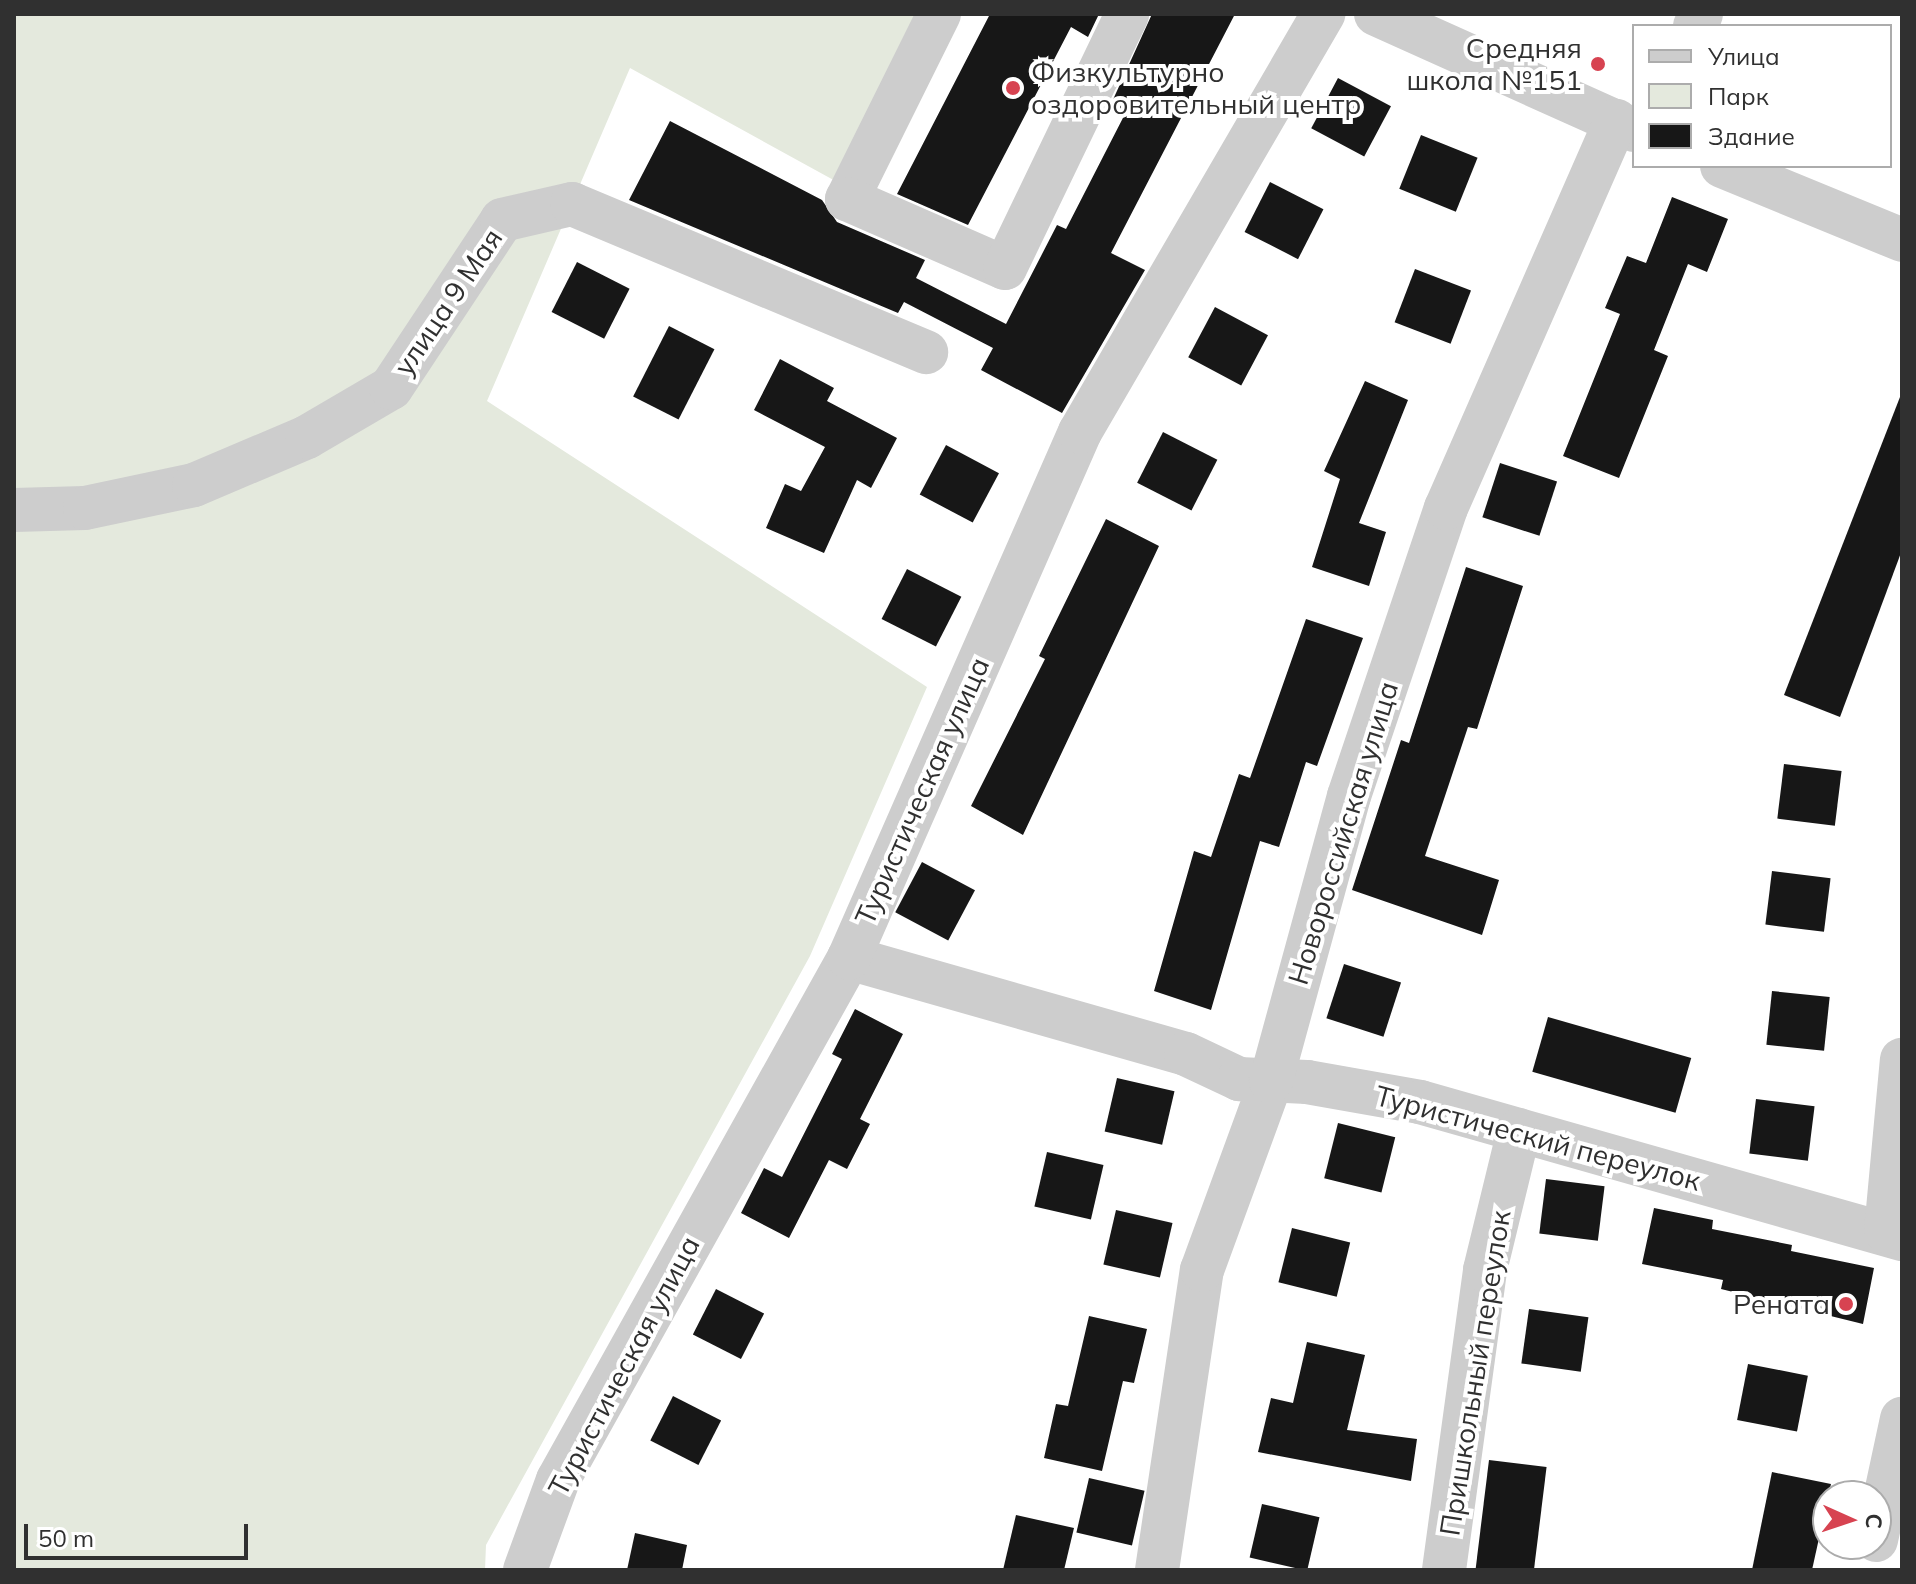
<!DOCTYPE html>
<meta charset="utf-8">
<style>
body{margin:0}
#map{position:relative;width:1916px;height:1584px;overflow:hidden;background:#fff;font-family:Mulish,sans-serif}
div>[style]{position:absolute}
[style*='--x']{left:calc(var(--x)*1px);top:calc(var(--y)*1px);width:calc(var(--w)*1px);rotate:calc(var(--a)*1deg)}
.green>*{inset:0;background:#e4e9dd}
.building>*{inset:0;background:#171717;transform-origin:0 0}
.minor>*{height:44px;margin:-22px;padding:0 22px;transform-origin:22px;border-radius:22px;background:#cdcdcd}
.dots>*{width:22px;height:22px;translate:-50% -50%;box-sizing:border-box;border:4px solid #fff;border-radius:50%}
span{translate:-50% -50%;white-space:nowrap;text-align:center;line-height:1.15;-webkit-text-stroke:8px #fff;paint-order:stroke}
.poi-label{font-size:28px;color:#303030}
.right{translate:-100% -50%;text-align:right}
.left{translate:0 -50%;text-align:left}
.street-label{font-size:28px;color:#303030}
.frame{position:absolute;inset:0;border:16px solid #303030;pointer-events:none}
.legend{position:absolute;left:1632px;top:24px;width:260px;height:144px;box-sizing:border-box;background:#fff;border:2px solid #acacac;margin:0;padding:10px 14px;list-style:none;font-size:24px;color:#303030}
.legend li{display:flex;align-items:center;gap:16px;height:40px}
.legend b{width:40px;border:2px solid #acacac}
.north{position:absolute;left:1812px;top:1480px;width:80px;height:80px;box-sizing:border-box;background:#fff;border:2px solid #acacac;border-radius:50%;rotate:93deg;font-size:22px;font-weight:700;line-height:32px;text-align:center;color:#303030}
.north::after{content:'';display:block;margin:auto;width:28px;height:36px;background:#d74351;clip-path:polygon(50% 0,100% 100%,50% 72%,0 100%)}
.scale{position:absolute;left:24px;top:1524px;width:224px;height:36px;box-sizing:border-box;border:4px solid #303030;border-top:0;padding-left:10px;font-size:24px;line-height:28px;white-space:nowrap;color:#303030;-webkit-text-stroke:6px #fff;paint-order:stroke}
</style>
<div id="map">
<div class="green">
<i style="clip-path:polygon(14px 14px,943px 14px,859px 194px,630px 68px,487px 401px,927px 687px,810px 956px,486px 1545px,485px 1570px,14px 1570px)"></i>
</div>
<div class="building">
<i style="clip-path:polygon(990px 14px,1099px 14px,1088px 37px,1071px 27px,968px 225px,897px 194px)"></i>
<i style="clip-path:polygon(1152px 14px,1235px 14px,1111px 253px,1145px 270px,1062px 413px,981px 370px,993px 348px,904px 302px,898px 313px,629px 200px,670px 121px,822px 200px,837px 222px,925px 260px,916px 278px,1006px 324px,1057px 225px,1066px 229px,1126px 112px,1111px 104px)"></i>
<i style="left:1338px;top:78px;width:60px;height:57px;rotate:28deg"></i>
<i style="left:1421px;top:135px;width:61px;height:58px;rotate:22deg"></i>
<i style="left:1270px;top:182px;width:60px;height:56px;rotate:27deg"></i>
<i style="clip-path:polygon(1672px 197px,1728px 219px,1707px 272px,1688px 264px,1654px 350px,1668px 356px,1619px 478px,1563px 456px,1620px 314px,1605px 308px,1627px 256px,1646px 263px)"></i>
<i style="left:577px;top:262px;width:59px;height:56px;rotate:27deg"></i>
<i style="left:1415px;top:269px;width:60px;height:57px;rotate:21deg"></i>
<i style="left:1215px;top:307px;width:60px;height:57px;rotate:28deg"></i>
<i style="left:669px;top:326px;width:51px;height:79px;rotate:27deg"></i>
<i style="clip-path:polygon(780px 359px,834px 388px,827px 401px,897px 438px,871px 488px,857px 480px,824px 553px,766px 528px,785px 484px,801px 491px,825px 447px,754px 410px)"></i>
<i style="clip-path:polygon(1365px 381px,1408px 400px,1359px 523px,1386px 532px,1369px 586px,1312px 567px,1340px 479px,1324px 471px)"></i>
<i style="clip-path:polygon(1900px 397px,1902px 550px,1840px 717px,1784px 695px)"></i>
<i style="left:1163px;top:432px;width:61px;height:57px;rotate:27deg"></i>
<i style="left:946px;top:445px;width:60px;height:56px;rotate:28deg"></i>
<i style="left:1500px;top:463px;width:60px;height:57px;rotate:18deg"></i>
<i style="clip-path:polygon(1106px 519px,1159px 546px,1023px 835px,971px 806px,1045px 659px,1039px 656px)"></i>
<i style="clip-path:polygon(1466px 567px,1523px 586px,1477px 729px,1468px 727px,1425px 856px,1499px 880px,1482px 935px,1352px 890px,1401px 740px,1409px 743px)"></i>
<i style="left:907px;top:569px;width:61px;height:56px;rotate:27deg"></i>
<i style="clip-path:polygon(1306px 619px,1363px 638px,1317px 766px,1306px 762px,1279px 847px,1260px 841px,1211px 1010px,1154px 991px,1194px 851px,1211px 857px,1239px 774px,1250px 778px)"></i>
<i style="left:1784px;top:764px;width:58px;height:55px;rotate:7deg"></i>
<i style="left:922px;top:862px;width:60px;height:57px;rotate:28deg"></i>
<i style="left:1772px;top:871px;width:59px;height:54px;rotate:7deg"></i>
<i style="left:1344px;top:964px;width:60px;height:57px;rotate:18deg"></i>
<i style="left:1772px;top:991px;width:58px;height:54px;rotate:6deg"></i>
<i style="clip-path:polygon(855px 1009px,903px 1034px,860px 1119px,870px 1124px,847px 1169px,829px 1160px,789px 1238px,741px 1213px,764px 1168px,782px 1177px,842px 1059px,832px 1054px)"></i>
<i style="left:1548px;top:1017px;width:149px;height:57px;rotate:16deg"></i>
<i style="left:1117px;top:1078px;width:59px;height:55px;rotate:13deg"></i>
<i style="left:1756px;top:1099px;width:59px;height:55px;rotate:7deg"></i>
<i style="left:1338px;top:1123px;width:59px;height:57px;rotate:14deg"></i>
<i style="left:1047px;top:1152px;width:58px;height:56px;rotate:13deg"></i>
<i style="left:1546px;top:1179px;width:59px;height:55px;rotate:7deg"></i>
<i style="clip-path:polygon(1654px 1208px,1713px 1220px,1712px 1229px,1792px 1245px,1791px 1251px,1874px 1268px,1863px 1324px,1721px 1289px,1723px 1280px,1642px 1264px)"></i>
<i style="left:1116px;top:1210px;width:58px;height:56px;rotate:13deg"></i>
<i style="left:1292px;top:1228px;width:60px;height:56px;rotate:14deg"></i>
<i style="left:716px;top:1289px;width:54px;height:51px;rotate:27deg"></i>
<i style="left:1529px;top:1309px;width:60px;height:55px;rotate:8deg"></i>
<i style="clip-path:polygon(1089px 1316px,1147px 1329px,1134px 1383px,1123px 1381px,1102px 1471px,1044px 1458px,1056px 1404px,1068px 1406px)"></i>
<i style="clip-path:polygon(1307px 1342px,1365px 1355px,1347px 1430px,1417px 1439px,1411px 1481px,1258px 1452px,1271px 1398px,1293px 1403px)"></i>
<i style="left:1748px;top:1364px;width:61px;height:57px;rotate:11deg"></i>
<i style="left:673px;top:1396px;width:54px;height:50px;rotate:27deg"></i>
<i style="left:1489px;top:1460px;width:58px;height:111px;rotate:7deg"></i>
<i style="clip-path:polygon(1772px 1472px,1831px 1484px,1812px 1570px,1752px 1570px)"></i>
<i style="left:1089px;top:1478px;width:57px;height:56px;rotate:13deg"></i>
<i style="left:1262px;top:1504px;width:59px;height:55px;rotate:13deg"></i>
<i style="clip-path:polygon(1016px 1515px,1074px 1528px,1064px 1570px,1003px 1570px)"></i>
<i style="clip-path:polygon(635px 1533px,687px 1545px,682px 1570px,627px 1570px)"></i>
</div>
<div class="minor">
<i style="--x:939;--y:14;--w:207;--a:116.4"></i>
<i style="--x:847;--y:199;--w:172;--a:23.6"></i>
<i style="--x:1005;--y:268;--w:282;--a:-64.3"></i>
<i style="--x:1376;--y:14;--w:283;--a:24.2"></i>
<i style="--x:1695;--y:26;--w:13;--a:-63"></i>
<i style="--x:1722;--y:166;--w:195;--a:22.3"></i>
<i style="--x:14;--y:510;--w:71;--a:-1.6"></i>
<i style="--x:85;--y:508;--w:111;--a:-11.9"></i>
<i style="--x:194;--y:485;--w:123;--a:-23"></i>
<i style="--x:307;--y:437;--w:97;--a:-30.3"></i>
<i style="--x:391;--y:388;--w:201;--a:-56.5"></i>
<i style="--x:502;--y:220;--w:72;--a:-12.9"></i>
<i style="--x:572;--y:204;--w:384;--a:22.7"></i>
<i style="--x:849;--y:958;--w:350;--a:15.9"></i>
<i style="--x:1186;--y:1054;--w:59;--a:25.3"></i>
<i style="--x:1239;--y:1079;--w:68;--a:2.5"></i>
<i style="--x:1307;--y:1082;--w:115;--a:10"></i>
<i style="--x:1420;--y:1102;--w:501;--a:15.87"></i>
<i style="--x:1886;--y:1231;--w:172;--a:-84.7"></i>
<i style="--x:1876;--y:1540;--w:124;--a:-77.9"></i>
<i style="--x:525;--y:1570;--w:96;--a:-69.9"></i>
<i style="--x:558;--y:1480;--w:598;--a:-60.86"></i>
<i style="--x:849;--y:958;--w:574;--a:-66.29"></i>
<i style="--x:1080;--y:432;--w:484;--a:-59.8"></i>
<i style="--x:1157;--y:1570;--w:303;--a:-81.5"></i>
<i style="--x:1202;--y:1270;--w:201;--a:-69.9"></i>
<i style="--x:1271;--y:1081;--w:295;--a:-74.7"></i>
<i style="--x:1349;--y:796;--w:304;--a:-71.4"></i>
<i style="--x:1446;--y:508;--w:423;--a:-66.3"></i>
<i style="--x:1444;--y:1570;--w:303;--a:-82.2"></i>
<i style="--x:1485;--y:1270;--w:144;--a:-76.3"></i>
</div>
<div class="dots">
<i style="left:1598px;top:64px;background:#d74351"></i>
<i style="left:1013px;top:88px;background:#d74351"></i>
<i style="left:1846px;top:1304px;background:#d74351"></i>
</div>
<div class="poi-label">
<span class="right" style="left:1582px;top:64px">Средняя<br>школа №151</span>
<span class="left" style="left:1031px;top:88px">Физкультурно<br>оздоровительный центр</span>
<span class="right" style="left:1830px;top:1304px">Рената</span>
</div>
<div class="street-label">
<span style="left:448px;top:302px;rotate:-56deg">улица 9 Мая</span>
<span style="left:922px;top:791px;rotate:-66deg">Туристическая улица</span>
<span style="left:1343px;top:833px;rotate:-73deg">Новороссийская улица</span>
<span style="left:1538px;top:1138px;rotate:15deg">Туристический переулок</span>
<span style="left:624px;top:1366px;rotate:-62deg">Туристическая улица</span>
<span style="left:1475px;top:1373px;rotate:-81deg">Пришкольный переулок</span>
</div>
<div class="frame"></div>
<ul class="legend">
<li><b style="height:10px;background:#cdcdcd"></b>Улица</li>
<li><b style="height:22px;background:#e4e9dd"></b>Парк</li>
<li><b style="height:22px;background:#171717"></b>Здание</li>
</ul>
<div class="north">С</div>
<div class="scale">50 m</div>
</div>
